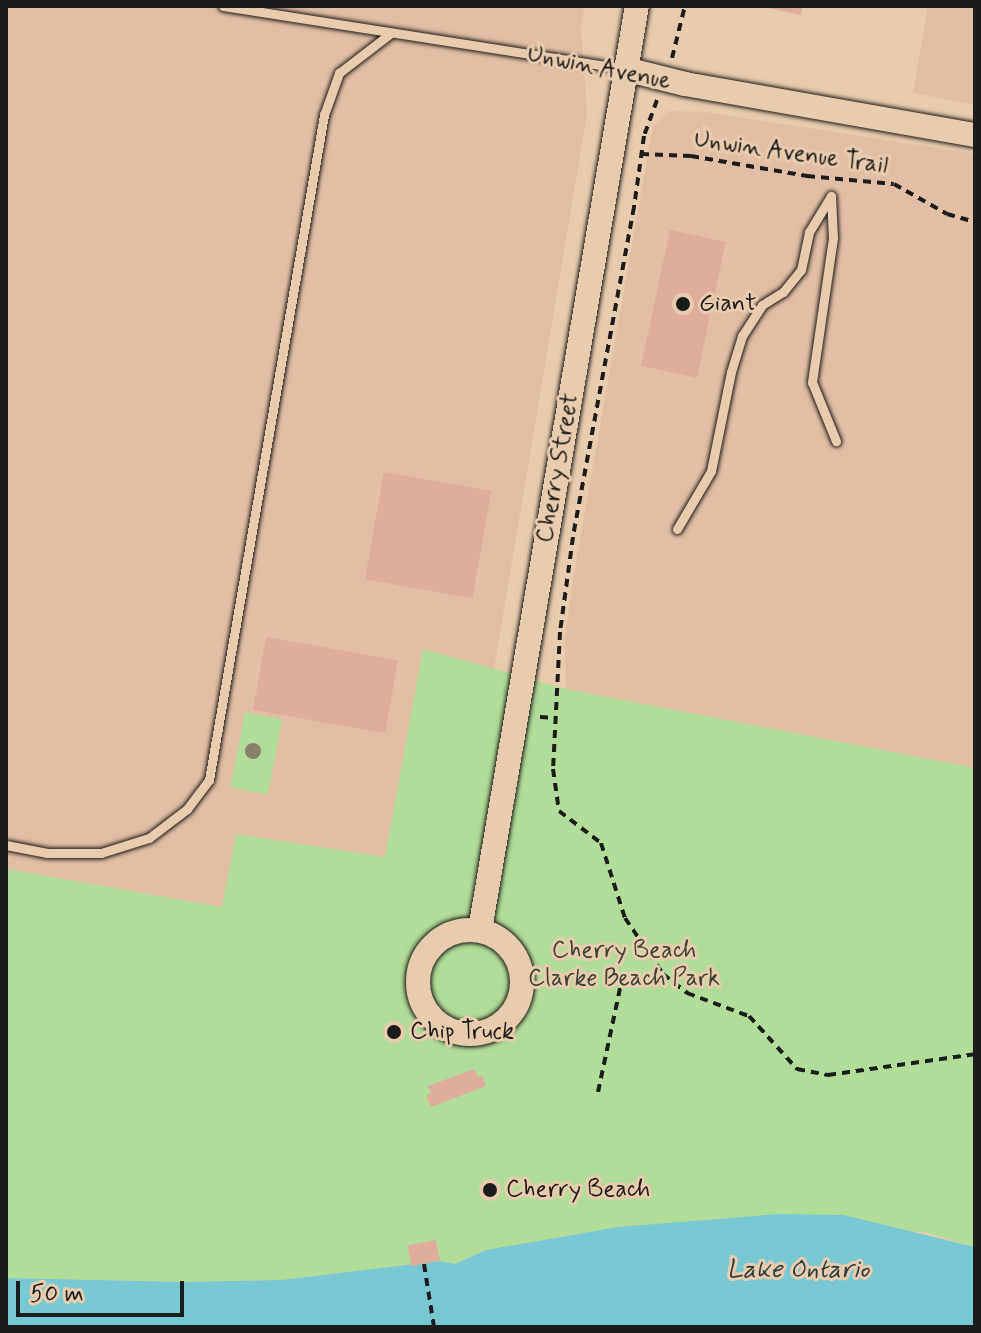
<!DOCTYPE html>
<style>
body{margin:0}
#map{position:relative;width:981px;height:1333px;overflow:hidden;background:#e8ccaf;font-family:Mynerve,sans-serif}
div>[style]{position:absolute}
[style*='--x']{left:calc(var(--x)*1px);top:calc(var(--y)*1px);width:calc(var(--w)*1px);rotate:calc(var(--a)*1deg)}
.built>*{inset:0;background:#e1bfa6}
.green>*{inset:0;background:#b2dc99;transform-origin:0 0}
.water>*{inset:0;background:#78c8d2}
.building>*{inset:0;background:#ddac9c;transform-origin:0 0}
.path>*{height:4px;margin-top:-2px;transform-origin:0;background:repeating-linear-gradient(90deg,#1c1c1c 0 8px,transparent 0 14px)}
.roads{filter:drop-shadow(0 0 2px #1c1c1c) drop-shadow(0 0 2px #1c1c1c)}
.lane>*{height:9px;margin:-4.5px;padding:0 4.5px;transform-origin:4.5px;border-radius:4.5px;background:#e8ccaf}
.secondary>*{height:24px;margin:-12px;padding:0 12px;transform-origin:12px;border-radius:12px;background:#e8ccaf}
.secondary>.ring{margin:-12px;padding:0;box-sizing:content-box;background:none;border:24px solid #e8ccaf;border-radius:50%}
.trees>*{width:16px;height:16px;margin:-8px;border-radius:50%;background:#88806c}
.dots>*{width:22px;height:22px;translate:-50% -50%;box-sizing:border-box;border:4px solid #e8ccaf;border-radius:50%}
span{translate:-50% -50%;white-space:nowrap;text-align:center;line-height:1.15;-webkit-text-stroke:6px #e8ccaf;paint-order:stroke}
.street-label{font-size:24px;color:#1c1c1c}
.poi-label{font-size:24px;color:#1c1c1c}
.left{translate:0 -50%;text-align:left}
.park-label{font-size:24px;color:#3a4235}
.water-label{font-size:26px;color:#2e3e40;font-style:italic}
.frame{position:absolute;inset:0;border:8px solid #1c1c1c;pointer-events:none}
.scale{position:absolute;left:16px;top:1281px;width:168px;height:36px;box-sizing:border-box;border:4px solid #1c1c1c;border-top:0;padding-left:10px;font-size:24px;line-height:28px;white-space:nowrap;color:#1c1c1c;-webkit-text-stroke:6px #e8ccaf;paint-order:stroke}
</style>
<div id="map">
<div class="built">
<i style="clip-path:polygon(6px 6px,585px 6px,581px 24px,587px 114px,494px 669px,423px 650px,386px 857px,236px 835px,223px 907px,6px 869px)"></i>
<i style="clip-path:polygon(928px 6px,975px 6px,975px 105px,913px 93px)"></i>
<i style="clip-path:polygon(668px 111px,705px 112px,975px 154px,975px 768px,566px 689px,565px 636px,573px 580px,653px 126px)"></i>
</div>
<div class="green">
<i style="clip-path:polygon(423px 649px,566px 689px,975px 768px,975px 1247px,924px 1232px,695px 1222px,618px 1227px,486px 1250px,455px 1264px,440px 1261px,281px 1280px,184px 1282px,6px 1278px,6px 869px,222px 907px,236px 834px,385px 857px)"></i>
<i style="left:245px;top:712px;width:38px;height:77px;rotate:11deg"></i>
</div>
<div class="water">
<i style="clip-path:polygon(778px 1214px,844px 1215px,975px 1247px,975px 1327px,6px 1327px,6px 1278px,184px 1282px,281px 1280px,440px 1261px,455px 1264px,486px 1250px,618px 1227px)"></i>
</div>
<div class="building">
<i style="clip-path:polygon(760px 6px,802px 6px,801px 15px)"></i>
<i style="left:670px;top:230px;width:57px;height:139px;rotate:12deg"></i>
<i style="left:384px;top:472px;width:109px;height:109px;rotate:10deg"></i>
<i style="left:266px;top:637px;width:134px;height:74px;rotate:10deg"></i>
<i style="clip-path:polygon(474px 1069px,478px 1077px,482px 1075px,486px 1086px,431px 1107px,426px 1096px,431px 1093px,428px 1086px)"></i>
<i style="left:436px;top:1240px;width:21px;height:29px;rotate:79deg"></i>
</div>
<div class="path">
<i style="--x:672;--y:58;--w:54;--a:-76"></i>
<i style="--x:657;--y:100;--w:38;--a:110"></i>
<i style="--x:644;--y:136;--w:72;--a:98"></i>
<i style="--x:634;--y:207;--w:336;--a:100.5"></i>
<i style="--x:573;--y:537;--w:96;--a:97.8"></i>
<i style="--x:560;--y:632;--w:137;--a:92.9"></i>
<i style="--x:553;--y:769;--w:42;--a:81.9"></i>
<i style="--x:559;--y:811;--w:53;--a:37.3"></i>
<i style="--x:601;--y:843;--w:79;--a:72.3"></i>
<i style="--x:625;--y:918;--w:68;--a:55.8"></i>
<i style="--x:663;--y:974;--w:31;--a:38"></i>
<i style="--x:687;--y:993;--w:66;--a:20.4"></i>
<i style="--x:749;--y:1016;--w:72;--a:47.8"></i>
<i style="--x:797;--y:1069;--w:32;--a:11"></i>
<i style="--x:828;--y:1075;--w:148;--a:-8.1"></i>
<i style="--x:641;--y:154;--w:50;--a:2.3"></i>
<i style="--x:691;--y:156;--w:118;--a:9.8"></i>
<i style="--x:807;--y:176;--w:87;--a:5.3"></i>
<i style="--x:894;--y:184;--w:61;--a:29.5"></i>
<i style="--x:947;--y:214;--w:29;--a:16"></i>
<i style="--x:540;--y:717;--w:17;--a:3"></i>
<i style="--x:598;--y:1092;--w:110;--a:-78"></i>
<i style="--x:424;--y:1264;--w:64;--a:81"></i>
</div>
<div class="roads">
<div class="lane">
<i style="--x:223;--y:6;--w:407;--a:8.9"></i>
<i style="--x:831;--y:196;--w:42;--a:87.3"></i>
<i style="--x:833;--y:238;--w:146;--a:98.3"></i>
<i style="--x:812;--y:382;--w:64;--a:67.9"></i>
<i style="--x:677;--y:529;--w:67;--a:-59.6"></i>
<i style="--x:711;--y:471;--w:101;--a:-78.6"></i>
<i style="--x:731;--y:372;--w:38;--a:-73"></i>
<i style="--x:742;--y:336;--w:37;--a:-57"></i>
<i style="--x:762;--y:305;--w:25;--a:-32"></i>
<i style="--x:783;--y:292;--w:28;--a:-51"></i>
<i style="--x:801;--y:270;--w:39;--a:-78"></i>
<i style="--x:809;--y:232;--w:42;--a:-58.6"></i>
<i style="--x:6;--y:845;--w:42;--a:11"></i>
<i style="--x:47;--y:853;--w:54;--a:0"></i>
<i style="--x:101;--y:853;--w:50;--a:-17.4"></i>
<i style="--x:149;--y:838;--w:48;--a:-37.3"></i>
<i style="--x:187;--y:809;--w:36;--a:-53"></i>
<i style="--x:209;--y:780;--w:675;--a:-80.19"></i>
<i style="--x:324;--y:115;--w:45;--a:-70.3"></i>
<i style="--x:339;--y:73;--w:66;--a:-37.6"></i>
</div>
<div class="secondary">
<i style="--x:625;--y:69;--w:62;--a:14"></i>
<i style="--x:685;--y:84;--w:294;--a:10"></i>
<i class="ring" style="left:418px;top:930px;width:80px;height:80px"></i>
<i style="--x:480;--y:930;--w:937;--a:-80.36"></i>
</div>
</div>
<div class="trees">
<i style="left:253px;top:751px"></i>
</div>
<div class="dots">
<i style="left:683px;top:304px;background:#1c1c1c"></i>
<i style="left:394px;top:1032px;background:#1c1c1c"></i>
<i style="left:490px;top:1190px;background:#1c1c1c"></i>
</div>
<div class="street-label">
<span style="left:599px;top:68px;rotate:11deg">Unwin Avenue</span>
<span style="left:791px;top:153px;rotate:8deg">Unwin Avenue Trail</span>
<span style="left:558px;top:468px;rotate:-80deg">Cherry Street</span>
</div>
<div class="poi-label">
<span class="left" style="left:699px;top:304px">Giant</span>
<span class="left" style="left:410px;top:1032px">Chip Truck</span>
<span class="left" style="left:506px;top:1190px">Cherry Beach</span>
</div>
<div class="park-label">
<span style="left:624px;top:965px">Cherry Beach<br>Clarke Beach Park</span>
</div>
<div class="water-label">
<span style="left:798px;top:1271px">Lake Ontario</span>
</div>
<div class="frame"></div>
<div class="scale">50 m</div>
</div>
